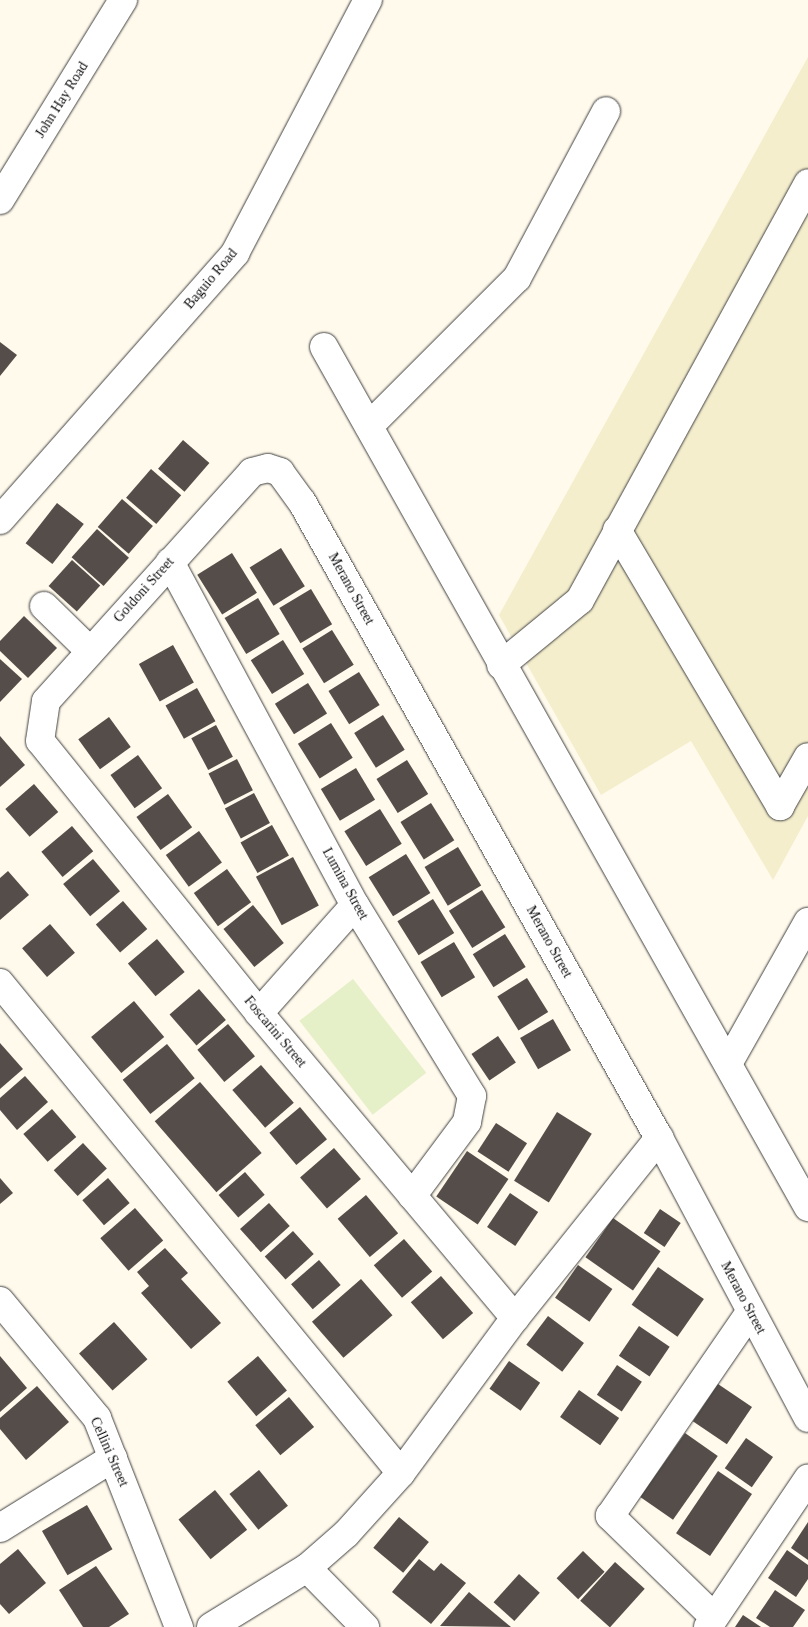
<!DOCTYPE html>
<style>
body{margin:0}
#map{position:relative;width:808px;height:1627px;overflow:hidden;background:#fffaec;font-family:"Times New Roman",serif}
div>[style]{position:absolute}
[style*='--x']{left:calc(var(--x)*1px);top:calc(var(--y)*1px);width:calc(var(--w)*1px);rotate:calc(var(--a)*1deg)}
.farmland>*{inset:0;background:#f4eecd}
.pitch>*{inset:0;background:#e5f0c8;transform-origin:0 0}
.building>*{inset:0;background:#554d49;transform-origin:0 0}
.roads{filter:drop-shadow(0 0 1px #404040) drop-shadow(0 0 1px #404040)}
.minor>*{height:28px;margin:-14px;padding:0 14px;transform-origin:14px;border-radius:14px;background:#fff}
span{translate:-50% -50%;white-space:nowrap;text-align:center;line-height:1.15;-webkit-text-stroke:5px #fff;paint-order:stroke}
.street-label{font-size:14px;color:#0d0d0d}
</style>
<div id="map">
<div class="farmland">
<i style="clip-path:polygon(808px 57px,808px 816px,773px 880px,691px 741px,601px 795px,499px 615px)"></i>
</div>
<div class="pitch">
<i style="left:353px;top:979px;width:119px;height:68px;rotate:52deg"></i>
</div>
<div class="building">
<i style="clip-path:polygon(0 342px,17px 355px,0 376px)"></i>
<i style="left:183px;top:440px;width:35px;height:38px;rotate:41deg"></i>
<i style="left:151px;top:469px;width:40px;height:38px;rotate:41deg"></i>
<i style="left:122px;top:499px;width:41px;height:37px;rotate:41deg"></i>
<i style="left:57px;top:503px;width:34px;height:51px;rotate:38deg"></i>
<i style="left:97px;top:529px;width:43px;height:38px;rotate:42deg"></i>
<i style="left:281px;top:548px;width:45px;height:37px;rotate:58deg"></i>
<i style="left:232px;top:553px;width:47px;height:41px;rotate:58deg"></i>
<i style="left:72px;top:560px;width:38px;height:35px;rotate:42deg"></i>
<i style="left:311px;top:589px;width:41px;height:37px;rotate:59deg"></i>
<i style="left:258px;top:598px;width:42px;height:39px;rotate:59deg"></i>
<i style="clip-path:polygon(24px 616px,57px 648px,28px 678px,0 651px,0 641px)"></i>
<i style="left:332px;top:630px;width:41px;height:35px;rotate:58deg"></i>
<i style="left:283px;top:640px;width:40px;height:38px;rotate:58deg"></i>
<i style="left:173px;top:645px;width:43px;height:39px;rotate:61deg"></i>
<i style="clip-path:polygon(0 659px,22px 679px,0 702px)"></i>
<i style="left:359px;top:672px;width:39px;height:36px;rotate:58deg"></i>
<i style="left:308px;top:683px;width:36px;height:39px;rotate:58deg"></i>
<i style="left:197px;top:688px;width:38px;height:36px;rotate:61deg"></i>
<i style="left:383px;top:715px;width:41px;height:34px;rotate:58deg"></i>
<i style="left:109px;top:717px;width:37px;height:38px;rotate:54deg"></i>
<i style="left:331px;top:723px;width:41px;height:39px;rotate:58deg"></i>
<i style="left:216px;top:725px;width:36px;height:28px;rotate:62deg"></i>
<i style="clip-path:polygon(0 736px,25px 765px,0 787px)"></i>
<i style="left:138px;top:755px;width:41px;height:34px;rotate:54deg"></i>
<i style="left:237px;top:759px;width:35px;height:32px;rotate:63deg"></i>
<i style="left:407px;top:760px;width:40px;height:36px;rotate:58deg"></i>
<i style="left:356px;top:768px;width:37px;height:41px;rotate:59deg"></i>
<i style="left:34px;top:784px;width:37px;height:38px;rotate:49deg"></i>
<i style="left:254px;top:793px;width:34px;height:33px;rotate:62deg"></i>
<i style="left:168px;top:794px;width:41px;height:39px;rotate:54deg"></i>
<i style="left:431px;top:803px;width:44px;height:36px;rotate:58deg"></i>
<i style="left:380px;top:809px;width:41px;height:42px;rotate:58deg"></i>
<i style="left:272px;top:825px;width:35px;height:36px;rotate:61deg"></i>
<i style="left:72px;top:826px;width:33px;height:40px;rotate:50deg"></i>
<i style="left:199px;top:831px;width:39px;height:41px;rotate:54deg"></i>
<i style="left:458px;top:847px;width:45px;height:39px;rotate:59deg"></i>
<i style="left:406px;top:854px;width:46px;height:44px;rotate:58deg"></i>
<i style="left:293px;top:857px;width:55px;height:42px;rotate:62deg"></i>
<i style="left:93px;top:859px;width:42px;height:39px;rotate:50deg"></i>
<i style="left:227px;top:869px;width:41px;height:41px;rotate:54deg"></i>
<i style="clip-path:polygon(8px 871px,29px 895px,0 920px,0 878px)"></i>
<i style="left:482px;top:890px;width:44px;height:39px;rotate:58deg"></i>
<i style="left:433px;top:899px;width:40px;height:42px;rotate:58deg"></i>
<i style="left:123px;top:901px;width:37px;height:36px;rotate:49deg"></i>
<i style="left:253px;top:905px;width:49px;height:38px;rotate:51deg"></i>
<i style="left:50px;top:924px;width:38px;height:37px;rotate:49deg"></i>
<i style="left:505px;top:934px;width:39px;height:38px;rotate:58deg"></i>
<i style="left:157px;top:939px;width:43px;height:38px;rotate:50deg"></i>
<i style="left:454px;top:942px;width:41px;height:39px;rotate:59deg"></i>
<i style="left:527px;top:978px;width:40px;height:35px;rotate:58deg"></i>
<i style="left:199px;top:989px;width:41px;height:39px;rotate:49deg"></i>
<i style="left:134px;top:1001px;width:47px;height:56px;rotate:50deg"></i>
<i style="left:553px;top:1019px;width:36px;height:38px;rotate:60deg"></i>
<i style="left:228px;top:1024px;width:42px;height:40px;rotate:50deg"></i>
<i style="left:498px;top:1036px;width:32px;height:32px;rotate:56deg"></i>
<i style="clip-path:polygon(0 1043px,23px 1069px,0 1089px)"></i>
<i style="left:167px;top:1044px;width:44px;height:57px;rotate:51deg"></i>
<i style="left:261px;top:1065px;width:50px;height:38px;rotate:49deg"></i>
<i style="clip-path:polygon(25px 1076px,48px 1102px,17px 1130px,0 1110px,0 1098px)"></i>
<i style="left:200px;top:1082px;width:94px;height:60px;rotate:49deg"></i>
<i style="left:300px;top:1107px;width:42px;height:40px;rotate:50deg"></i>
<i style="left:52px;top:1109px;width:37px;height:38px;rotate:49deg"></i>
<i style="left:557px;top:1112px;width:41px;height:81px;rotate:32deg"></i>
<i style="left:496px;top:1123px;width:37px;height:34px;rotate:33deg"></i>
<i style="left:83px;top:1143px;width:35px;height:40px;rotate:47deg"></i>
<i style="left:334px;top:1148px;width:41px;height:45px;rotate:49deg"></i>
<i style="left:467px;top:1151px;width:50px;height:55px;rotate:34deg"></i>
<i style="left:245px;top:1172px;width:30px;height:35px;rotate:49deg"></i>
<i style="clip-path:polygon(0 1178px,13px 1193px,0 1204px)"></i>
<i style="left:108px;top:1178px;width:33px;height:34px;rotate:49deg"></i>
<i style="left:510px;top:1193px;width:34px;height:41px;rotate:34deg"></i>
<i style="left:366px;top:1195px;width:50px;height:37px;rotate:50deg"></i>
<i style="left:269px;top:1203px;width:31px;height:39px;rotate:48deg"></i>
<i style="left:135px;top:1208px;width:43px;height:46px;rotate:49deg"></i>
<i style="left:660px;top:1209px;width:25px;height:29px;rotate:34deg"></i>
<i style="left:613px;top:1218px;width:58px;height:48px;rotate:35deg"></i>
<i style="left:293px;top:1231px;width:31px;height:38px;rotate:48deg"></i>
<i style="left:404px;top:1239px;width:43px;height:40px;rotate:49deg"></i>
<i style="clip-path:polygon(165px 1248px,188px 1273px,181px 1279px,221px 1323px,191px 1349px,141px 1293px,149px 1286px,137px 1272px)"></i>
<i style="left:319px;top:1260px;width:33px;height:37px;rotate:49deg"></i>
<i style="left:578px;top:1265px;width:42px;height:40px;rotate:35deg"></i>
<i style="left:658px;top:1267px;width:56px;height:46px;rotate:35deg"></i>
<i style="left:441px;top:1276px;width:49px;height:40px;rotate:49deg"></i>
<i style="left:361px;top:1279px;width:48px;height:65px;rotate:49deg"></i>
<i style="left:548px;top:1316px;width:45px;height:36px;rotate:37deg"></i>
<i style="left:114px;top:1322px;width:50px;height:47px;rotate:48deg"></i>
<i style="left:639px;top:1326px;width:37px;height:36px;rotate:34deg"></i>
<i style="clip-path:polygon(0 1356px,27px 1388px,0 1412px)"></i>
<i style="left:258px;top:1356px;width:45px;height:40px;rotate:50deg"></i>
<i style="left:509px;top:1361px;width:38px;height:34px;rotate:35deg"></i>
<i style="left:617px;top:1365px;width:30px;height:36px;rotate:34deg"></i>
<i style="left:718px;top:1384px;width:41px;height:45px;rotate:34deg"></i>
<i style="clip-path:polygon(37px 1386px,69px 1422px,26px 1460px,0 1429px,0 1418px)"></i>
<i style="left:579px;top:1390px;width:49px;height:33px;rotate:35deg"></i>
<i style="left:289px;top:1397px;width:39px;height:44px;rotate:50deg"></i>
<i style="left:685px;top:1433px;width:40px;height:78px;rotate:35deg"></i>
<i style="left:746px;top:1438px;width:33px;height:37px;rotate:35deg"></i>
<i style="left:259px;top:1470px;width:46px;height:38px;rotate:51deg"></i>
<i style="left:718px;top:1471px;width:41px;height:75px;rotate:34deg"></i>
<i style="left:215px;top:1490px;width:51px;height:47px;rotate:51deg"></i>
<i style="left:87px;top:1505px;width:51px;height:52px;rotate:60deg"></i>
<i style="left:399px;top:1517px;width:39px;height:40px;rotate:40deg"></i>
<i style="clip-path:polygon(808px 1522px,808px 1560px,791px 1548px)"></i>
<i style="clip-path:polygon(18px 1549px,46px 1583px,9px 1614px,0 1604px,0 1564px)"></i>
<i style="clip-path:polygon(787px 1550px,808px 1565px,808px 1579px,796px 1597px,768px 1578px)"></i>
<i style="left:583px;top:1551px;width:30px;height:38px;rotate:44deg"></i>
<i style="clip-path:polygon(419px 1559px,434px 1571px,441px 1563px,466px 1583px,431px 1624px,392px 1592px)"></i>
<i style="left:615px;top:1562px;width:40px;height:52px;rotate:42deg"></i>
<i style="clip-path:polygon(96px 1566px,129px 1614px,109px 1627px,83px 1627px,59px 1590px)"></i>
<i style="left:519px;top:1574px;width:28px;height:38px;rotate:42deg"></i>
<i style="clip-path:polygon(775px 1590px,805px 1610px,793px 1627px,770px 1627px,756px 1618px)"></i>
<i style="clip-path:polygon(469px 1592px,511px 1627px,440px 1626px)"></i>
<i style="clip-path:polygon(743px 1615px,761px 1627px,735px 1627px)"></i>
</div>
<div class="roads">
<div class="minor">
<i style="--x:0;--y:200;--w:235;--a:-58.4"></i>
<i style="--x:324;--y:347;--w:987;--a:60.63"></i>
<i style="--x:369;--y:426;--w:209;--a:-45"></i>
<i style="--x:517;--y:278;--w:189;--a:-61.9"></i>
<i style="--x:0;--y:520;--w:356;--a:-48.6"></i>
<i style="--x:235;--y:253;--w:286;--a:-62.3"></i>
<i style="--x:617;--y:530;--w:321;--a:59.4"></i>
<i style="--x:780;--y:806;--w:56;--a:-60.3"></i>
<i style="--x:170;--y:562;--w:390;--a:61.7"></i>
<i style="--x:355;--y:905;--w:224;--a:58.5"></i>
<i style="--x:472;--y:1096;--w:26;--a:101"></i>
<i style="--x:467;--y:1122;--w:92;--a:126.6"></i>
<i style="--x:44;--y:606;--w:64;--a:44.4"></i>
<i style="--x:501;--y:665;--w:102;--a:-39.4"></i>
<i style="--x:580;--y:600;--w:475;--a:-61.3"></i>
<i style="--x:0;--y:983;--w:633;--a:50.7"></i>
<i style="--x:259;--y:1013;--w:144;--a:-48.4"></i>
<i style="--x:729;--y:1062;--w:161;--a:-60.6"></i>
<i style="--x:0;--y:1301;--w:152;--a:50.3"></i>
<i style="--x:97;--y:1418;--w:225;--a:68.6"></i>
<i style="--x:515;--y:1318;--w:398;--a:-130"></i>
<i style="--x:259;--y:1013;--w:349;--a:-128.8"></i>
<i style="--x:40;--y:741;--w:40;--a:-81.5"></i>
<i style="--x:46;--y:701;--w:308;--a:-48"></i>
<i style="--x:252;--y:472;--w:16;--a:-14"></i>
<i style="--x:268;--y:468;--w:13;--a:18"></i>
<i style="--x:280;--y:472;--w:37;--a:54"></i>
<i style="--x:302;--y:502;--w:729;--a:60.69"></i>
<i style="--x:659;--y:1138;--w:317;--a:62"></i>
<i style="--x:0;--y:1528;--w:133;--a:-31.8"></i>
<i style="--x:307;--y:1568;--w:83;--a:45.5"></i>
<i style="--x:713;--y:1616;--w:144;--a:-135.8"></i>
<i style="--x:610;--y:1516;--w:247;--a:-55.5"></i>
<i style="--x:211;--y:1627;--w:113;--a:-31.6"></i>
<i style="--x:307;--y:1568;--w:52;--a:-41.1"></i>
<i style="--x:346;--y:1534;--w:82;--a:-48"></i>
<i style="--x:401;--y:1473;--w:192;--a:-53.7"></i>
<i style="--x:515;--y:1318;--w:231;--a:-51.3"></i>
<i style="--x:708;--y:1627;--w:179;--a:-56"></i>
</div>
</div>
<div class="street-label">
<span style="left:62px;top:100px;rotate:-58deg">John Hay Road</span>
<span style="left:211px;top:279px;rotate:-50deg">Baguio Road</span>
<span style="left:351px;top:589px;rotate:61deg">Merano Street</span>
<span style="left:144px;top:590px;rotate:-48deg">Goldoni Street</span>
<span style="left:345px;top:884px;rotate:61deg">Lumina Street</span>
<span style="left:549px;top:942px;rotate:61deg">Merano Street</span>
<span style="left:275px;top:1032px;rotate:50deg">Foscarini Street</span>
<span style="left:743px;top:1298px;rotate:62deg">Merano Street</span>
<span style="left:109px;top:1452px;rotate:66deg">Cellini Street</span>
</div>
</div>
